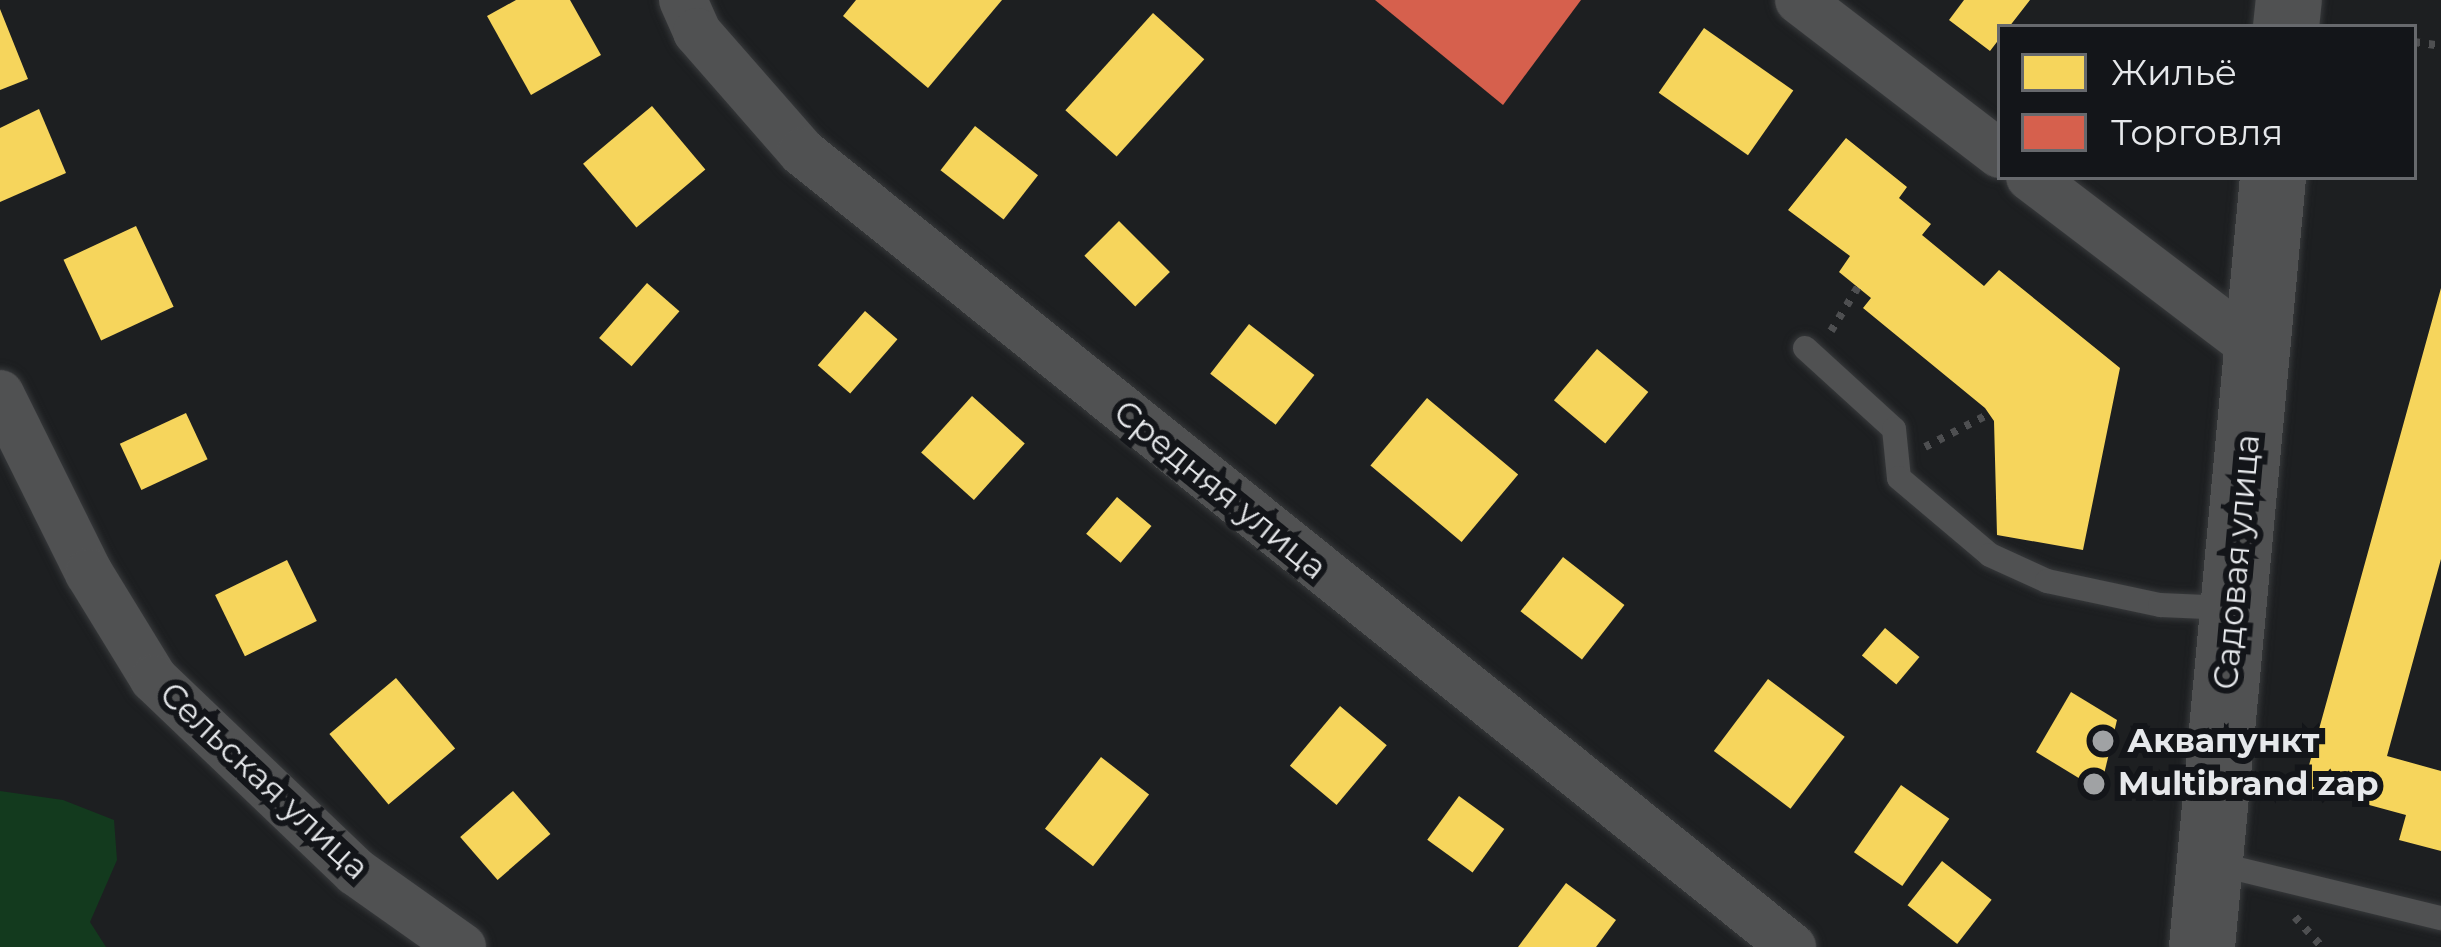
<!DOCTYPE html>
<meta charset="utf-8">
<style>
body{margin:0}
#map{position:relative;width:2441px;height:947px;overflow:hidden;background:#1d1f21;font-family:Montserrat,sans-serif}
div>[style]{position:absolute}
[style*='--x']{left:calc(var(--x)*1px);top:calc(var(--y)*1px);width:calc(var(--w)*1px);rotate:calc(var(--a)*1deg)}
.green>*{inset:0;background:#133a1e}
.homes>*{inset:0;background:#f6d55c;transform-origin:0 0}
.shops>*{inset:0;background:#d6604d}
.path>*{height:8px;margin-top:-4px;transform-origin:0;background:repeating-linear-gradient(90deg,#4e4f51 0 6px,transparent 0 15px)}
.roads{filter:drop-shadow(0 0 3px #37393b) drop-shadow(0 0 3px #37393b)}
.lane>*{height:24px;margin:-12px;padding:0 12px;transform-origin:12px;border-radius:12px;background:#505152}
.street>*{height:48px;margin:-24px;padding:0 24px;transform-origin:24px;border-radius:24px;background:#505152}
.secondary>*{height:66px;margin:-33px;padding:0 33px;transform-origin:33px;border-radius:33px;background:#505152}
.dots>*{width:33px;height:33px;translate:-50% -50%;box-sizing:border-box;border:6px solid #131519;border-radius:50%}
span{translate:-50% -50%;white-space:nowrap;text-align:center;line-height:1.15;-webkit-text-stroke:12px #131519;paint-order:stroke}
.street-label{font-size:33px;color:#e6e8eb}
.poi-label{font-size:33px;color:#e6e8eb;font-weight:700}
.left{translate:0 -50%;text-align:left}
.legend{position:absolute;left:1997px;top:24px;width:420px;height:156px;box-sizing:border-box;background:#131519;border:3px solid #67696d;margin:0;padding:15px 21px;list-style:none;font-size:36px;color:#e6e8eb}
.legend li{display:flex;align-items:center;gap:24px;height:60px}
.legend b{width:60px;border:3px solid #67696d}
</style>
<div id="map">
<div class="green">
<i style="clip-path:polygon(0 791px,63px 800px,114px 820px,117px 860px,90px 922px,106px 947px,0 947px)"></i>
</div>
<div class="homes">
<i style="clip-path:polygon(516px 0,570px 0,601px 55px,531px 95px,487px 16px)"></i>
<i style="clip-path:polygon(856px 0,1002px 0,928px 88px,843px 16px)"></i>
<i style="clip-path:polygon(1964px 0,2030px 0,2009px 27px,2000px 27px,2000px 38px,1990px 51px,1949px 20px)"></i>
<i style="clip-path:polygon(0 9px,28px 79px,0 90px)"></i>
<i style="left:1153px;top:13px;width:69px;height:131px;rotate:42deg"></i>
<i style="left:1704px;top:28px;width:109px;height:79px;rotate:35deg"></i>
<i style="left:652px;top:106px;width:83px;height:90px;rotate:50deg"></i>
<i style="clip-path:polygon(39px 109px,66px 173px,0 202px,0 128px)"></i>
<i style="left:975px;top:126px;width:80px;height:56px;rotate:38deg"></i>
<i style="clip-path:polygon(1846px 138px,1907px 187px,1899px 198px,1931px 224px,1922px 235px,1984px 286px,1999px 270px,2120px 368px,2083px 550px,1997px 535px,1994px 421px,1985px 408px,1863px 308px,1871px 298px,1839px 272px,1850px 256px,1788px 210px)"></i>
<i style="left:1119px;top:221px;width:72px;height:49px;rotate:45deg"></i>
<i style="left:136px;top:226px;width:89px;height:80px;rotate:65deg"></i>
<i style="left:647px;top:283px;width:43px;height:73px;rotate:41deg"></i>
<i style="clip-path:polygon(2441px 288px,2441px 559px,2387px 756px,2441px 771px,2441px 851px,2399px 840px,2406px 815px,2303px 787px)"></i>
<i style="left:865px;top:311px;width:43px;height:72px;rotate:41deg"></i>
<i style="left:1249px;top:324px;width:83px;height:63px;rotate:38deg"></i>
<i style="left:1597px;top:349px;width:67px;height:67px;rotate:40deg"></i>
<i style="left:972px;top:396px;width:71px;height:76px;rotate:42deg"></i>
<i style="left:1427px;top:398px;width:119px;height:88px;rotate:40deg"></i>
<i style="left:186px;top:413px;width:51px;height:73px;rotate:65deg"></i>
<i style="left:1117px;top:497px;width:45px;height:48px;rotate:40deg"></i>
<i style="left:1563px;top:557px;width:78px;height:69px;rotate:38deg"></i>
<i style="left:287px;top:560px;width:68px;height:80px;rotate:64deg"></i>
<i style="left:1885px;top:628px;width:45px;height:36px;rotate:40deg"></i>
<i style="left:396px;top:678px;width:92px;height:87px;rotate:50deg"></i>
<i style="left:1768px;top:679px;width:96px;height:90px;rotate:37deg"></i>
<i style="clip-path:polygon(2071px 692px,2117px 720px,2100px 791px,2036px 752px)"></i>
<i style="left:1340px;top:706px;width:61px;height:78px;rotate:40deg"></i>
<i style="left:1101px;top:757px;width:61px;height:91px;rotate:38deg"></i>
<i style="left:1901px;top:785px;width:59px;height:82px;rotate:35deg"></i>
<i style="left:513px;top:791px;width:57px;height:70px;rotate:49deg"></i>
<i style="left:1459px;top:796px;width:56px;height:54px;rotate:36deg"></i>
<i style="left:1942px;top:861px;width:63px;height:56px;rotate:38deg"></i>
<i style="clip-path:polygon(1566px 883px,1616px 920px,1596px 947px,1518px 947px)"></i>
</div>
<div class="shops">
<i style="clip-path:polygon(1375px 0,1581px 0,1503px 105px)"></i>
</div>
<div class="path">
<i style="--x:2414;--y:42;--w:27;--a:8"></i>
<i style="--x:1831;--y:331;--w:52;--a:-58.5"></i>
<i style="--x:1925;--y:447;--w:72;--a:-27.3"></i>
<i style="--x:2295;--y:917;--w:40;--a:48"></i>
</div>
<div class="roads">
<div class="lane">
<i style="--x:1805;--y:348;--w:120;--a:42.3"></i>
<i style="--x:1894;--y:429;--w:49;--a:84.2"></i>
<i style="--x:1899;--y:478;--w:119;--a:40.2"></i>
<i style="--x:1990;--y:555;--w:63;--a:24.5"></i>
<i style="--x:2047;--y:581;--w:116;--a:12"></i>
<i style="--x:2160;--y:605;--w:69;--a:2.5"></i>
<i style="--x:2213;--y:863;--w:235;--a:13.6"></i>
</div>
<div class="street">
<i style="--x:683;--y:0;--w:35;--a:66"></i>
<i style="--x:697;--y:32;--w:159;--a:48.8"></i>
<i style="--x:802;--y:152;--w:1270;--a:38.77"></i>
<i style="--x:1799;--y:0;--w:253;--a:37.5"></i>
<i style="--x:2030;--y:177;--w:285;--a:37.3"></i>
<i style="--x:0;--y:394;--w:200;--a:63.6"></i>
<i style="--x:89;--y:573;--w:124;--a:58.5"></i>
<i style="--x:154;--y:679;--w:279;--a:43.7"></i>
<i style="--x:356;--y:872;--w:130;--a:35.3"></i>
</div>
<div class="secondary">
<i style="--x:2286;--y:27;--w:27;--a:-84"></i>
<i style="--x:2202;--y:947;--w:773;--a:-84.73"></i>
</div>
</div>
<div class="dots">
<i style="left:2103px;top:741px;background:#a0a2a4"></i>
<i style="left:2094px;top:784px;background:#a0a2a4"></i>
</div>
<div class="street-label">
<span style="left:1220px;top:490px;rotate:39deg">Средняя улица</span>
<span style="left:2237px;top:562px;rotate:-85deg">Садовая улица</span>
<span style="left:264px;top:781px;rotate:43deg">Сельская улица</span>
</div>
<div class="poi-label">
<span class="left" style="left:2127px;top:741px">Аквапункт</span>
<span class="left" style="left:2118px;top:784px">Multibrand zap</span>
</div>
<ul class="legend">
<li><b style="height:33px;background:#f6d55c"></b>Жильё</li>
<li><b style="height:33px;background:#d6604d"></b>Торговля</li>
</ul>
</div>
